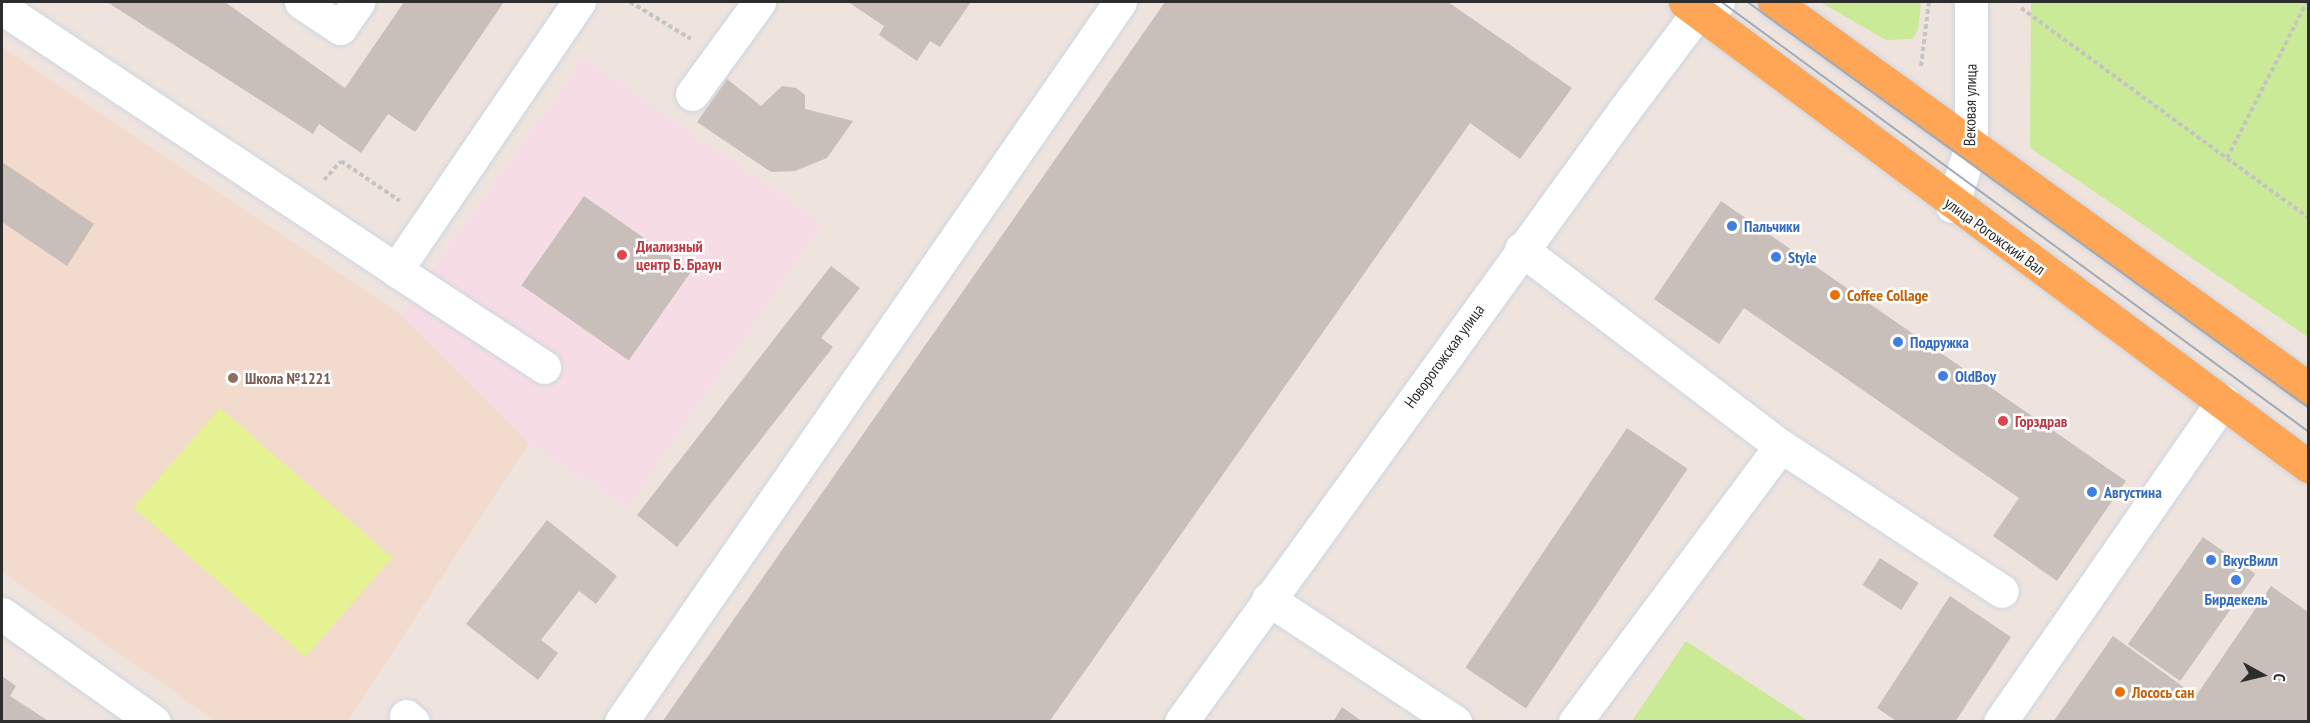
<!DOCTYPE html>
<meta charset="utf-8">
<style>
body{margin:0}
#map{position:relative;width:2310px;height:723px;overflow:hidden;background:#efe3de;font-family:"PT Sans Narrow",sans-serif}
div>[style]{position:absolute}
[style*='--x']{left:calc(var(--x)*1px);top:calc(var(--y)*1px);width:calc(var(--w)*1px);rotate:calc(var(--a)*1deg)}
.education>*{inset:0;background:#f2dbcd}
.medical>*{inset:0;background:#f6dce5}
.green>*{inset:0;background:#cbea97}
.pitch>*{inset:0;background:#e5f291;transform-origin:0 0}
.building>*{inset:0;background:#c8bfba;transform-origin:0 0}
.path>*{height:4px;margin-top:-2px;transform-origin:0;background:repeating-linear-gradient(90deg,#c4c4c4 0 4.5px,transparent 0 7.5px)}
.roads{filter:drop-shadow(0 0 2px #ccd6e0) drop-shadow(0 0 2px #ccd6e0)}
.minor>*{height:33px;margin:-16.5px;padding:0 16.5px;transform-origin:16.5px;border-radius:16.5px;background:#fff}
.major>*{height:33px;margin:-16.5px;padding:0 16.5px;transform-origin:16.5px;border-radius:16.5px;background:#fea655}
.tram>*{height:1.5px;margin:-0.75px;padding:0 0.75px;transform-origin:0.75px;border-radius:0.75px;background:#a0abb9}
.dots>*{width:16px;height:16px;translate:-50% -50%;box-sizing:border-box;border:3px solid #fff;border-radius:50%}
span{translate:-50% -50%;white-space:nowrap;text-align:center;line-height:1.15;-webkit-text-stroke:5px #fff;paint-order:stroke}
.street-label{font-size:16px;color:#2d2d2d}
.shop-label{font-size:16px;color:#366cbe;font-weight:700}
.left{translate:0 -50%;text-align:left}
.health-label{font-size:16px;color:#be3a42;font-weight:700}
.food-label{font-size:16px;color:#c56008;font-weight:700}
.education-label{font-size:16px;color:#785e54;font-weight:700}
.frame{position:absolute;inset:0;border:3px solid #2d2d2d;pointer-events:none}
.north{position:absolute;left:2232px;top:645px;width:60px;height:60px;-webkit-text-stroke:4px #fff;paint-order:stroke;rotate:98deg;font-size:16px;font-weight:700;line-height:24px;text-align:center;color:#2d2d2d}
.north::after{content:'';display:block;margin:auto;width:21px;height:27px;background:#2d2d2d;clip-path:polygon(50% 0,100% 100%,50% 72%,0 100%)}
</style>
<div id="map">
<div class="education">
<i style="clip-path:polygon(2px 47px,400px 314px,529px 443px,348px 721px,216px 721px,2px 572px)"></i>
</div>
<div class="medical">
<i style="clip-path:polygon(584px 58px,823px 223px,628px 508px,529px 443px,400px 314px)"></i>
</div>
<div class="green">
<i style="clip-path:polygon(1820px 2px,1921px 2px,1918px 30px,1912px 39px,1886px 40px)"></i>
<i style="clip-path:polygon(2031px 2px,2308px 2px,2308px 337px,2030px 148px)"></i>
<i style="clip-path:polygon(1686px 641px,1808px 721px,1632px 721px)"></i>
</div>
<div class="pitch">
<i style="left:220px;top:408px;width:228px;height:132px;rotate:41deg"></i>
</div>
<div class="building">
<i style="clip-path:polygon(107px 2px,225px 2px,345px 88px,404px 2px,504px 2px,415px 132px,388px 114px,361px 153px,319px 124px,313px 134px)"></i>
<i style="clip-path:polygon(848px 2px,971px 2px,940px 47px,930px 41px,917px 61px,879px 35px,884px 26px)"></i>
<i style="clip-path:polygon(1165px 2px,1448px 2px,1572px 88px,1520px 159px,1470px 123px,1049px 722px,662px 722px)"></i>
<i style="clip-path:polygon(727px 79px,761px 106px,782px 86px,796px 88px,805px 95px,805px 109px,853px 121px,827px 158px,795px 171px,771px 172px,697px 122px)"></i>
<i style="clip-path:polygon(2px 162px,94px 224px,67px 266px,2px 222px)"></i>
<i style="left:584px;top:196px;width:131px;height:109px;rotate:35deg"></i>
<i style="clip-path:polygon(1721px 201px,2126px 481px,2057px 581px,1993px 536px,2019px 498px,1744px 308px,1719px 344px,1654px 299px)"></i>
<i style="clip-path:polygon(831px 266px,860px 288px,821px 338px,833px 347px,677px 547px,637px 515px)"></i>
<i style="left:1627px;top:428px;width:73px;height:289px;rotate:34deg"></i>
<i style="clip-path:polygon(547px 520px,617px 576px,596px 604px,579px 591px,541px 640px,558px 653px,538px 680px,466px 624px)"></i>
<i style="left:2203px;top:537px;width:64px;height:131px;rotate:35deg"></i>
<i style="left:1880px;top:558px;width:46px;height:32px;rotate:33deg"></i>
<i style="clip-path:polygon(2271px 586px,2308px 612px,2308px 722px,2053px 722px,2113px 636px,2196px 696px)"></i>
<i style="clip-path:polygon(1950px 596px,2011px 637px,1955px 722px,1898px 722px,1877px 708px)"></i>
<i style="clip-path:polygon(2px 676px,16px 686px,10px 696px,50px 722px,2px 722px)"></i>
<i style="clip-path:polygon(1342px 707px,1363px 722px,1333px 722px)"></i>
</div>
<div class="path">
<i style="--x:630;--y:2;--w:71;--a:31.2"></i>
<i style="--x:2021;--y:8;--w:355;--a:36.1"></i>
<i style="--x:1921;--y:66;--w:64;--a:-82.9"></i>
<i style="--x:2227;--y:158;--w:175;--a:-62.9"></i>
<i style="--x:324;--y:180;--w:25;--a:-48"></i>
<i style="--x:341;--y:161;--w:71;--a:34.1"></i>
</div>
<div class="roads">
<div class="minor">
<i style="--x:301;--y:2;--w:47;--a:33.7"></i>
<i style="--x:340;--y:28;--w:32;--a:-55"></i>
<i style="--x:2;--y:8;--w:473;--a:33.6"></i>
<i style="--x:396;--y:270;--w:325;--a:-55.7"></i>
<i style="--x:692;--y:94;--w:114;--a:-53.9"></i>
<i style="--x:1952;--y:206;--w:63;--a:-72.4"></i>
<i style="--x:1971;--y:146;--w:144;--a:-90"></i>
<i style="--x:1521;--y:249;--w:326;--a:37.2"></i>
<i style="--x:1781;--y:446;--w:264;--a:33.3"></i>
<i style="--x:396;--y:270;--w:177;--a:33.2"></i>
<i style="--x:1268;--y:599;--w:224;--a:33.3"></i>
<i style="--x:2;--y:614;--w:186;--a:35.4"></i>
<i style="--x:406;--y:716;--w:9;--a:41"></i>
<i style="--x:621;--y:722;--w:876;--a:-55.28"></i>
<i style="--x:1181;--y:722;--w:753;--a:-54.07"></i>
<i style="--x:1623;--y:112;--w:126;--a:-53"></i>
<i style="--x:1699;--y:11;--w:21;--a:-25"></i>
<i style="--x:1575;--y:722;--w:344;--a:-53.3"></i>
<i style="--x:2000;--y:722;--w:391;--a:-55.2"></i>
</div>
<div class="major">
<i style="--x:1685;--y:2;--w:777;--a:36.68"></i>
<i style="--x:1774;--y:2;--w:659;--a:35.86"></i>
</div>
</div>
<div class="tram">
<i style="--x:1722;--y:2;--w:726;--a:36.21"></i>
<i style="--x:1748;--y:2;--w:691;--a:35.87"></i>
</div>
<div class="dots">
<i style="left:1732px;top:226px;background:#3f7fe0"></i>
<i style="left:622px;top:255px;background:#e0444e"></i>
<i style="left:1776px;top:257px;background:#3f7fe0"></i>
<i style="left:1835px;top:295px;background:#e8710a"></i>
<i style="left:1898px;top:342px;background:#3f7fe0"></i>
<i style="left:1943px;top:376px;background:#3f7fe0"></i>
<i style="left:233px;top:378px;background:#8d6e63"></i>
<i style="left:2003px;top:421px;background:#e0444e"></i>
<i style="left:2092px;top:492px;background:#3f7fe0"></i>
<i style="left:2211px;top:560px;background:#3f7fe0"></i>
<i style="left:2236px;top:580px;background:#3f7fe0"></i>
<i style="left:2120px;top:692px;background:#e8710a"></i>
</div>
<div class="street-label">
<span style="left:1970px;top:105px;rotate:-89deg">Вековая улица</span>
<span style="left:1995px;top:236px;rotate:36deg">улица Рогожский Вал</span>
<span style="left:1444px;top:356px;rotate:-54deg">Новорогожская улица</span>
</div>
<div class="shop-label">
<span class="left" style="left:1744px;top:226px">Пальчики</span>
<span class="left" style="left:1788px;top:257px">Style</span>
<span class="left" style="left:1910px;top:342px">Подружка</span>
<span class="left" style="left:1955px;top:376px">OldBoy</span>
<span class="left" style="left:2104px;top:492px">Августина</span>
<span class="left" style="left:2223px;top:560px">ВкусВилл</span>
<span style="left:2236px;top:599px">Бирдекель</span>
</div>
<div class="health-label">
<span class="left" style="left:636px;top:255px">Диализный<br>центр Б. Браун</span>
<span class="left" style="left:2015px;top:421px">Горздрав</span>
</div>
<div class="food-label">
<span class="left" style="left:1847px;top:295px">Coffee Collage</span>
<span class="left" style="left:2132px;top:692px">Лосось сан</span>
</div>
<div class="education-label">
<span class="left" style="left:245px;top:378px">Школа №1221</span>
</div>
<div class="frame"></div>
<div class="north">С</div>
</div>
